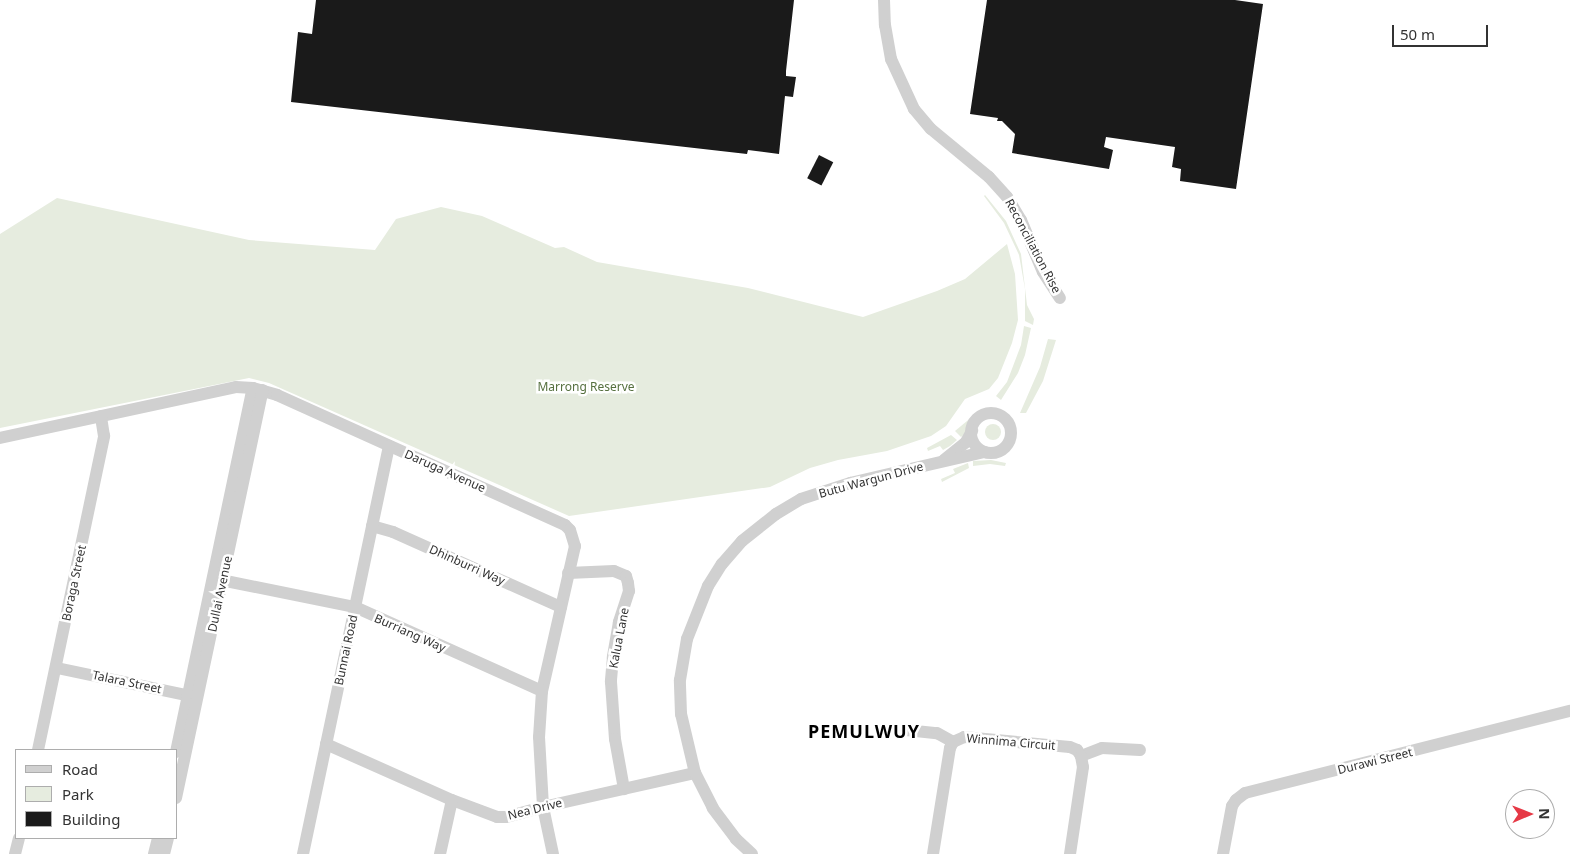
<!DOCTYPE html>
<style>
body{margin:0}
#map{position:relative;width:1570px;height:854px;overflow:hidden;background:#fff;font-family:"Noto Sans",sans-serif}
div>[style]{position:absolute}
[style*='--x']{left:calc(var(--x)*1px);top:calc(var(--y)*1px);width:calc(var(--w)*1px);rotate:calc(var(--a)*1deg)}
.green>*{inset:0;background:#e6ecdf}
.round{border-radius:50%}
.building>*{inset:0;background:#1a1a1a;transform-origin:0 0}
.street>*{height:12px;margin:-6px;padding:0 6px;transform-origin:6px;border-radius:6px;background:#d0d0d0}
.street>.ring{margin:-6px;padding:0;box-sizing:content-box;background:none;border:12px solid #d0d0d0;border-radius:50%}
span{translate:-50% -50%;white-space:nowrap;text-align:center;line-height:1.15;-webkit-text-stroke:5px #fff;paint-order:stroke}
.street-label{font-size:12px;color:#333}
.park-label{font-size:12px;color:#56703f}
.district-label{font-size:18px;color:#000;font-weight:700;letter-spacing:1px}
.legend{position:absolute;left:15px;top:749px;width:162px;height:90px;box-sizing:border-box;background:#fff;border:1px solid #adadad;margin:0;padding:6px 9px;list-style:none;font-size:15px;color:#333}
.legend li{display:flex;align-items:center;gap:10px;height:25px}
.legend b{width:25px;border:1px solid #adadad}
.north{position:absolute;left:1505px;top:789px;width:50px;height:50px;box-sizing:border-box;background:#fff;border:1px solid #adadad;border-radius:50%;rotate:89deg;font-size:14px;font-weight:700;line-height:20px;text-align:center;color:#333}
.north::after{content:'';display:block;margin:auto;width:18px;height:22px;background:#e63946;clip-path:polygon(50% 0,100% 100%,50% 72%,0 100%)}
.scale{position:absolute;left:1392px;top:25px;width:96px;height:22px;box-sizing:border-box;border:2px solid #333;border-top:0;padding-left:6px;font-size:15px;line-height:18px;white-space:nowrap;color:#333;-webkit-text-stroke:4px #fff;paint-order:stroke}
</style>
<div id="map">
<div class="green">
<i style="clip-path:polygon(985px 195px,1006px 221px,1021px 254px,1027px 305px,1034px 319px,1033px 325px,1025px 321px,1025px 289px,1019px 255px,1004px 223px,984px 196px)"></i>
<i style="clip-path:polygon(57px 198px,249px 240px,375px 250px,396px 219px,441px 207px,482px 216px,555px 248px,564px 247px,597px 262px,748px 288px,863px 317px,937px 291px,965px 279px,1007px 244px,1015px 274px,1018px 320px,1012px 343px,998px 378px,989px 389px,965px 399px,946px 426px,931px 436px,887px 451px,838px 460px,810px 468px,770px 487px,569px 516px,269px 383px,249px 378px,0 428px,0 234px)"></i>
<i style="clip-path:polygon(1024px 326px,1031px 328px,1025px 355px,1018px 373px,1001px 400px,996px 396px,1007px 382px,1021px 345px)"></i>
<i style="clip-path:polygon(1048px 339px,1056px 340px,1043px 381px,1026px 413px,1020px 413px,1040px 367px)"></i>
<i style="clip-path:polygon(973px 416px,966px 433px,961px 437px,955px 431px)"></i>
<i class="round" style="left:985px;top:424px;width:16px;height:16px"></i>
<i style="clip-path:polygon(951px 435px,957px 440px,950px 446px,943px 450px,940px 446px,928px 451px,927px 448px)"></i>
<i style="clip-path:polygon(991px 460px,1006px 463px,1005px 466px,990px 464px,973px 466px,973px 461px)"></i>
<i style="clip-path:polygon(968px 463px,969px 468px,942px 482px,941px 479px,955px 473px,953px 469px)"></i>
</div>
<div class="building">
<i style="clip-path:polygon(316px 0,794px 0,786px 71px,786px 76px,796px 77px,793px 97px,785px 96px,779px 154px,748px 150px,747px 154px,291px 102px,298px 32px,312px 34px)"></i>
<i style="clip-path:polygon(987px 0,1235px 0,1263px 4px,1236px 189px,1180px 181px,1181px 169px,1172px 167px,1175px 147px,1106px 137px,1104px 147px,1113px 150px,1109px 169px,1012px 153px,1015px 134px,1002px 121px,997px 121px,998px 118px,970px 114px)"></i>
<i style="left:819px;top:155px;width:16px;height:26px;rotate:27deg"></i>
</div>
<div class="street">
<i style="--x:884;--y:0;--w:25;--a:88"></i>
<i style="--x:885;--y:25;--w:35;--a:80"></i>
<i style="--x:891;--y:59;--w:55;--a:65.3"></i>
<i style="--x:914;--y:109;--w:26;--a:50"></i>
<i style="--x:931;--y:129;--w:75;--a:39.6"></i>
<i style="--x:989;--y:177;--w:27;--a:48"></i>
<i style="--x:1007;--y:197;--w:27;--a:59"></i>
<i style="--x:1021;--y:220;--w:56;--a:67.1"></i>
<i style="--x:1043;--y:272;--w:31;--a:57"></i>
<i class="ring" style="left:971px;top:413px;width:28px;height:28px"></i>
<i style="--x:0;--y:438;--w:241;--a:-12.2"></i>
<i style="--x:236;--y:387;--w:17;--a:3"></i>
<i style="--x:253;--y:388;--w:25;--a:16"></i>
<i style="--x:277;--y:395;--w:316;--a:24.3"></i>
<i style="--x:565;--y:525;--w:7;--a:45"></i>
<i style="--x:570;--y:530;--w:17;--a:73"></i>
<i style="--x:575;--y:546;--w:149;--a:102.8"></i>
<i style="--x:542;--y:691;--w:46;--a:93.7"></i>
<i style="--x:539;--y:737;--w:70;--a:86.7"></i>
<i style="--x:543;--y:807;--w:48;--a:78"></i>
<i style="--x:944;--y:460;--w:28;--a:-39"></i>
<i style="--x:966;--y:442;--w:13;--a:-61"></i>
<i style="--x:372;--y:526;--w:22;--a:16"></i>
<i style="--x:393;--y:532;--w:184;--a:24.1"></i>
<i style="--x:568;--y:573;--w:46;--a:-2.5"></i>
<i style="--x:614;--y:571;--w:13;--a:23"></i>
<i style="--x:626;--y:576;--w:7;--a:74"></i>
<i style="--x:628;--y:583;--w:8;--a:83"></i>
<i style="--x:629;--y:591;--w:33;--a:108"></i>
<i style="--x:619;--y:622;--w:36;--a:100"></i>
<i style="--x:613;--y:657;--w:25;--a:95"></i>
<i style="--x:611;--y:682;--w:57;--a:86"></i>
<i style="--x:615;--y:739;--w:51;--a:79.8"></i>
<i style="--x:216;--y:579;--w:142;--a:11.4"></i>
<i style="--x:355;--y:607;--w:205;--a:24.2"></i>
<i style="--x:57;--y:668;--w:142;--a:11.8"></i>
<i style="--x:906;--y:730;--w:31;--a:6"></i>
<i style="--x:937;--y:733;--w:18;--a:29"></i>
<i style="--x:326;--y:744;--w:138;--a:24"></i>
<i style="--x:452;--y:800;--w:48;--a:20.7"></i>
<i style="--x:497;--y:817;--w:9;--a:0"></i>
<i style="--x:506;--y:817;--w:38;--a:-15"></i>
<i style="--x:543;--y:807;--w:156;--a:-12.6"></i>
<i style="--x:38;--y:750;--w:321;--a:-78.1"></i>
<i style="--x:104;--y:436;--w:20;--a:-99"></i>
<i style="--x:176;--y:752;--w:372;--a:-78.1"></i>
<i style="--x:1081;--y:756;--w:22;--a:-21"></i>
<i style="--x:1102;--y:748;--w:38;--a:3"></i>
<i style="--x:176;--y:798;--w:417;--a:-78"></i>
<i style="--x:15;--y:854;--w:16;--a:-76"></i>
<i style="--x:154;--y:854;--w:16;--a:-76"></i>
<i style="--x:164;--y:854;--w:16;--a:-76"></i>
<i style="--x:303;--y:854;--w:417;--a:-78.1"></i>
<i style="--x:440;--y:854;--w:55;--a:-77.5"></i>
<i style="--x:752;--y:854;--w:22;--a:-137"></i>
<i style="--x:736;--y:839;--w:39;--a:-127"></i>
<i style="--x:713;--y:808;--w:39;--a:-117"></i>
<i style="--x:695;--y:773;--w:61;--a:-103.3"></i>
<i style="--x:681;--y:714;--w:34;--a:-92"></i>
<i style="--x:680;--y:680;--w:42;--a:-80.3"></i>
<i style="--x:687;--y:639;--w:57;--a:-68.4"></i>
<i style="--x:708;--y:586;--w:26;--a:-58"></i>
<i style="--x:722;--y:564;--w:30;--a:-49"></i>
<i style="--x:742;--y:541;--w:43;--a:-38.5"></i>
<i style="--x:776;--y:514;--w:29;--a:-31"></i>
<i style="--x:801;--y:499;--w:52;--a:-18.1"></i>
<i style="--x:850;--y:483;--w:138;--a:-13"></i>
<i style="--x:933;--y:854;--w:107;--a:-80.9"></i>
<i style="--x:950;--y:748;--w:7;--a:-63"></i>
<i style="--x:953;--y:742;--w:12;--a:-24"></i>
<i style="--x:964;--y:737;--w:106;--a:5.4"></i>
<i style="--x:1070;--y:747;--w:8;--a:23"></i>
<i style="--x:1077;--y:750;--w:7;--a:56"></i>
<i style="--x:1081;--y:756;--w:11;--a:80"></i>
<i style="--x:1083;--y:767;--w:88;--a:98.5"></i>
<i style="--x:1223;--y:854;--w:49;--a:-79.4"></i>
<i style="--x:1232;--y:806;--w:7;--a:-56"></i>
<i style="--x:1236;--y:800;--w:11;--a:-38"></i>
<i style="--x:1245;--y:793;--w:335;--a:-14.2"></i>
</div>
<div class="street-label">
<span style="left:1033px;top:246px;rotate:62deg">Reconciliation Rise</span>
<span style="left:445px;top:471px;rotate:24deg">Daruga Avenue</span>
<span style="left:871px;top:480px;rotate:-15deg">Butu Wargun Drive</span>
<span style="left:467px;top:565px;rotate:24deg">Dhinburri Way</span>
<span style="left:74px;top:583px;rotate:-78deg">Boraga Street</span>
<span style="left:220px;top:594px;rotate:-78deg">Dullai Avenue</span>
<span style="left:410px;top:633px;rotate:24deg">Burriang Way</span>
<span style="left:619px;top:638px;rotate:-79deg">Kalua Lane</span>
<span style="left:346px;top:650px;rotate:-78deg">Bunnai Road</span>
<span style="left:127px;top:682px;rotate:12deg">Talara Street</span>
<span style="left:1011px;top:742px;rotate:5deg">Winnima Circuit</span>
<span style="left:1375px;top:761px;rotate:-14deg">Durawi Street</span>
<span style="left:535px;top:809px;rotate:-14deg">Nea Drive</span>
</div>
<div class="park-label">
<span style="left:586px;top:387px">Marrong Reserve</span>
</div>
<div class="district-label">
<span style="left:864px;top:731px">PEMULWUY</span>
</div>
<ul class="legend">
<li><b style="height:6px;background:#d0d0d0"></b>Road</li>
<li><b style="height:14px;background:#e6ecdf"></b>Park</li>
<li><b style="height:14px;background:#1a1a1a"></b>Building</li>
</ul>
<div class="north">N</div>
<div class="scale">50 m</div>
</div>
